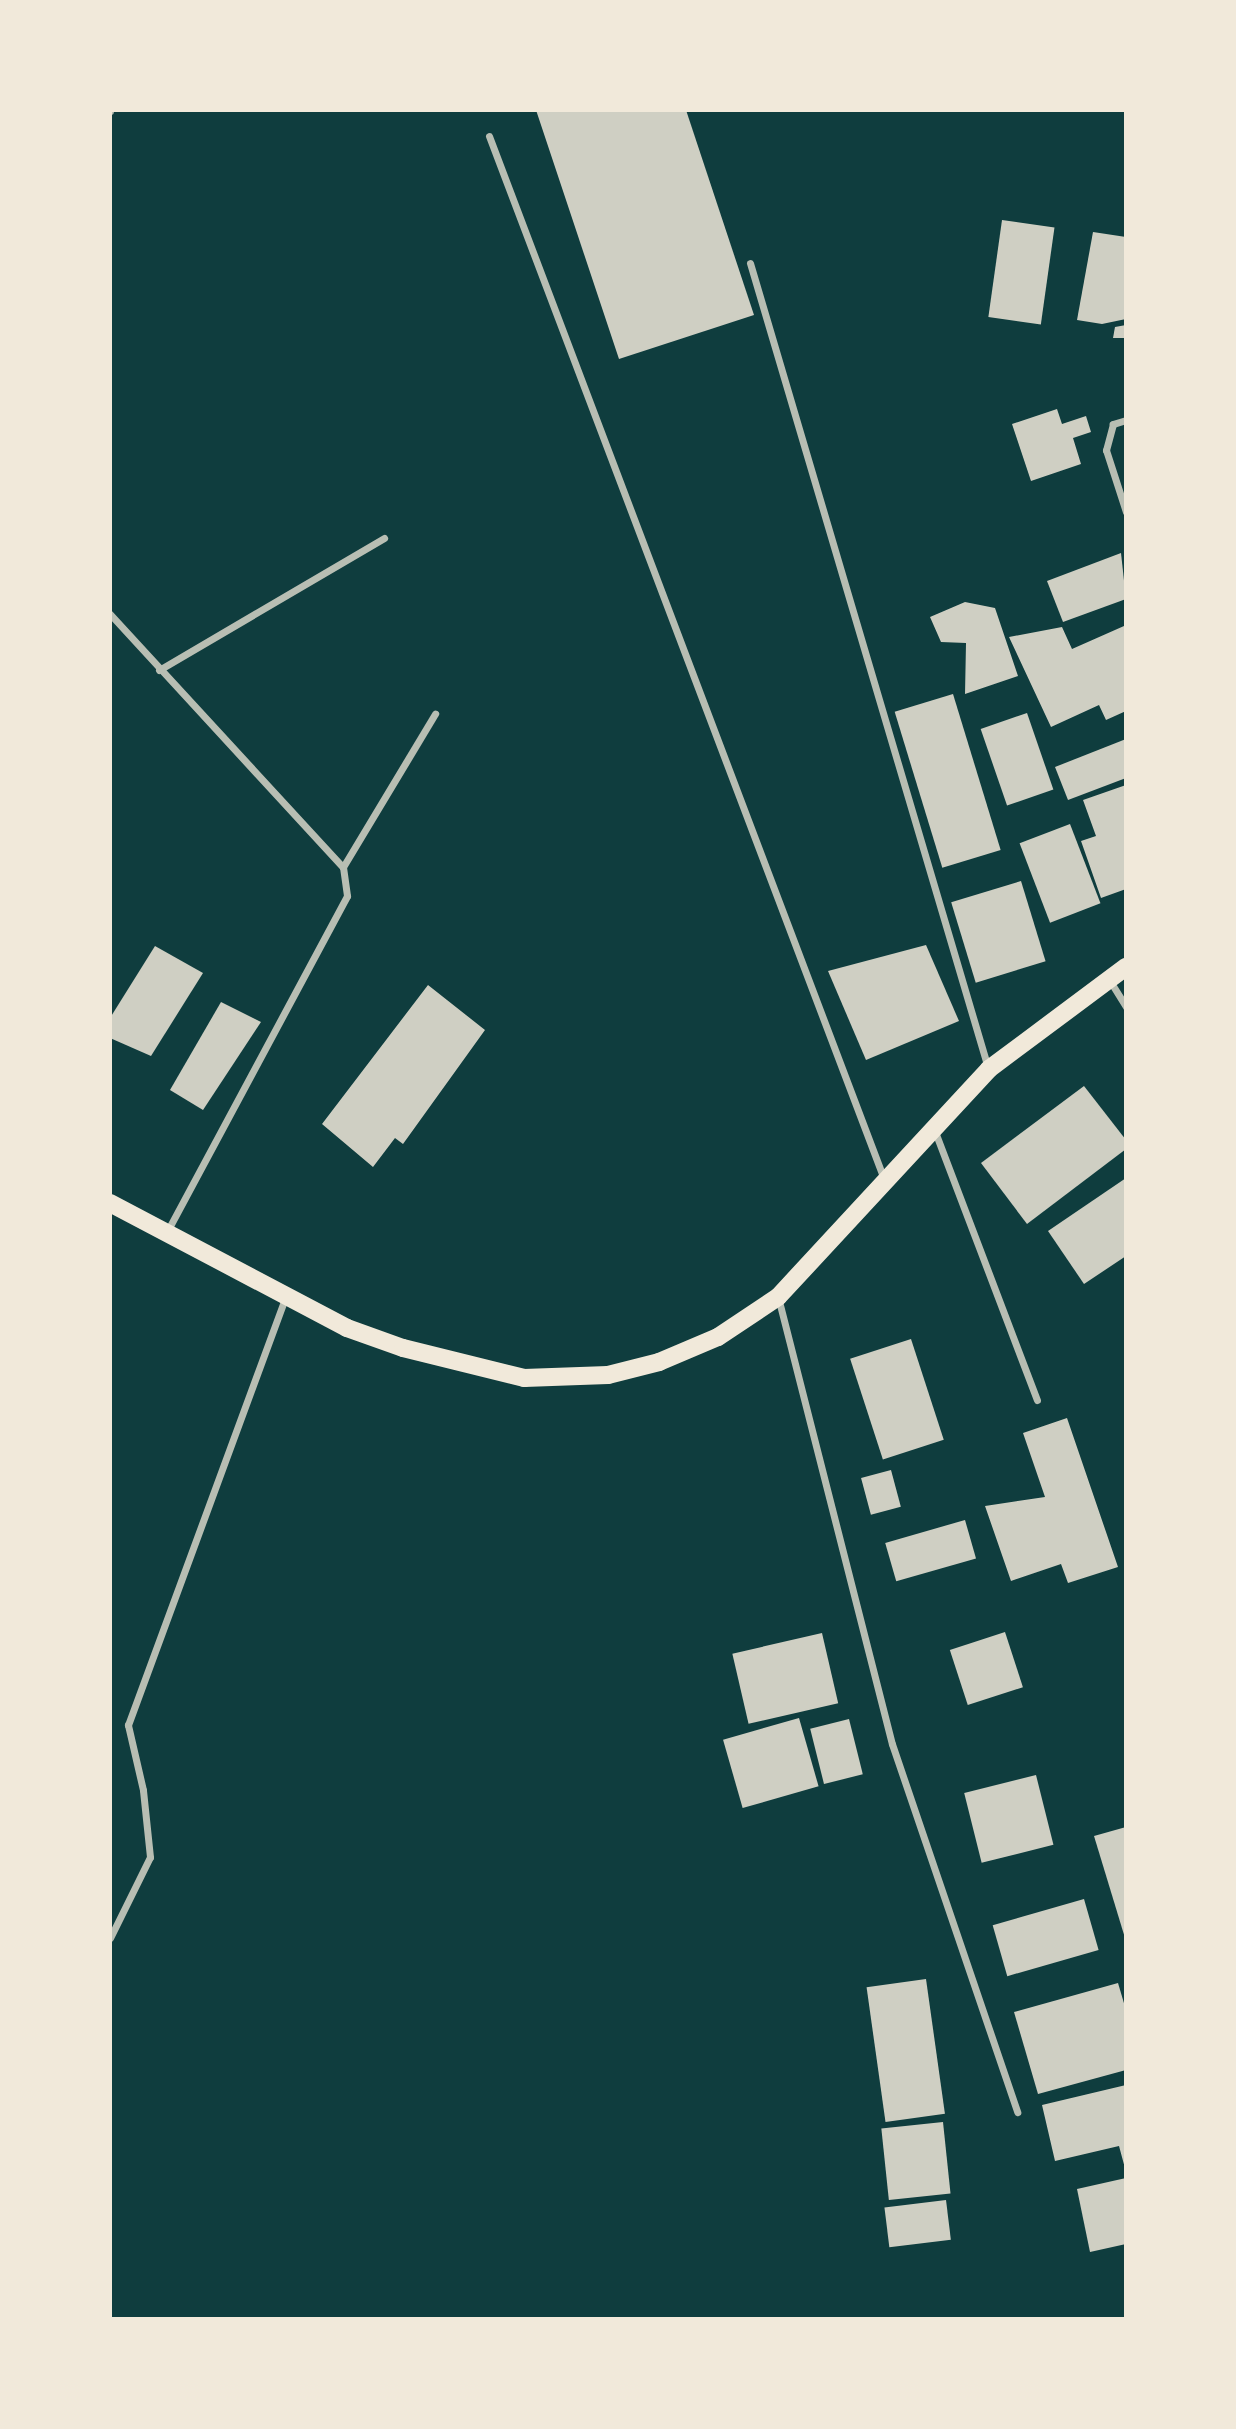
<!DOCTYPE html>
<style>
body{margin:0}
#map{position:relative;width:1236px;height:2429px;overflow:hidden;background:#0f3d3e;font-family:Rubik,sans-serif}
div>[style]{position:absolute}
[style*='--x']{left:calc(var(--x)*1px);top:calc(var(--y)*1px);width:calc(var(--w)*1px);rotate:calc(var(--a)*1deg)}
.building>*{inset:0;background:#cfcfc3;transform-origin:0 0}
.minor>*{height:7px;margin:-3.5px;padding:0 3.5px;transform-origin:3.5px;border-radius:3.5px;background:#b8beb3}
.primary>*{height:18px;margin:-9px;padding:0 9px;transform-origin:9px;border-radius:9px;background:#f1e9da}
span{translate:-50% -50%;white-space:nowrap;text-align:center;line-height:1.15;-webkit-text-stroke:7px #f1e9da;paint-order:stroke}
.frame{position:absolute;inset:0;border:112px solid #f1e9da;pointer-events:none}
</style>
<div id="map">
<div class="building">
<i style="clip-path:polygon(536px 110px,686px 110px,754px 315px,619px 359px)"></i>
<i style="left:1002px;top:220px;width:53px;height:98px;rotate:8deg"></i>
<i style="clip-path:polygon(1093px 232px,1126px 237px,1126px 319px,1102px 324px,1077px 320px)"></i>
<i style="clip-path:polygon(1126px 325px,1126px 338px,1113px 338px,1115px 327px)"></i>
<i style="clip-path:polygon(1057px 409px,1062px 424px,1086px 416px,1091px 432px,1073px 438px,1081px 464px,1031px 481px,1012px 424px)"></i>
<i style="clip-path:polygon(1121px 553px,1126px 599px,1063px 622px,1047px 581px)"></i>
<i style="clip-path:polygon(965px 602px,995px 608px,1018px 676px,965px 694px,966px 643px,941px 642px,930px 617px)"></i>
<i style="clip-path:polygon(1124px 626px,1126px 711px,1106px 720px,1099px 705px,1051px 727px,1009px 637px,1062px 627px,1072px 649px)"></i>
<i style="left:953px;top:694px;width:163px;height:61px;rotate:73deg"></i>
<i style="left:1027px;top:713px;width:81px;height:49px;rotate:71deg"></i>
<i style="clip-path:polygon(1126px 739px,1126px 778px,1068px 800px,1055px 767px)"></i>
<i style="clip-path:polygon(1126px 785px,1126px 889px,1101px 898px,1081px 841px,1096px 836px,1083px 800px)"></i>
<i style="left:1070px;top:824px;width:85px;height:54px;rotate:69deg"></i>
<i style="left:1021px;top:881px;width:84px;height:73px;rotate:73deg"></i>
<i style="clip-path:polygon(926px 945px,959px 1021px,866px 1060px,828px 971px)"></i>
<i style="clip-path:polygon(155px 946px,203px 973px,151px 1056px,110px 1038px,110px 1018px)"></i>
<i style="clip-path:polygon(428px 985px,485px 1030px,403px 1144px,395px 1138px,373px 1167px,322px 1124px)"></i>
<i style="clip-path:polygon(221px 1002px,261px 1022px,203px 1110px,170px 1090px)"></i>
<i style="clip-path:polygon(1084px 1086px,1126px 1140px,1126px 1149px,1027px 1224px,981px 1163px)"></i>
<i style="clip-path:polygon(1126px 1178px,1126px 1256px,1084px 1284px,1048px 1231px)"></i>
<i style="left:911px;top:1339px;width:106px;height:64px;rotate:72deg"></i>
<i style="clip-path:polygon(1067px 1418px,1118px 1567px,1068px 1583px,1061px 1564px,1011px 1581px,985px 1506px,1045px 1497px,1023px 1433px)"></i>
<i style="left:891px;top:1470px;width:38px;height:31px;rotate:75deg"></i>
<i style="left:965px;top:1520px;width:40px;height:83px;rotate:74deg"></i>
<i style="left:1005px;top:1632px;width:58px;height:58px;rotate:72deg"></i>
<i style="left:822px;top:1633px;width:72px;height:92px;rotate:77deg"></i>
<i style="left:799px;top:1718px;width:71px;height:79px;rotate:74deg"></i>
<i style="left:849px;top:1719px;width:57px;height:40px;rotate:76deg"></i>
<i style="left:1036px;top:1775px;width:72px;height:74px;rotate:76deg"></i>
<i style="clip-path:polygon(1126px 1827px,1126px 1938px,1125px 1938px,1094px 1836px)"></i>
<i style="left:1084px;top:1899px;width:53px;height:95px;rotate:74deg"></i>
<i style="left:926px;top:1979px;width:136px;height:60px;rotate:82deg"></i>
<i style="clip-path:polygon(1118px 1983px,1126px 2010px,1126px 2070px,1038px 2094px,1014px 2012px)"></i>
<i style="clip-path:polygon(1126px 2085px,1126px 2172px,1119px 2146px,1055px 2161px,1042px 2105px)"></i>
<i style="left:943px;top:2122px;width:72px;height:62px;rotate:84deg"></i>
<i style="clip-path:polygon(1126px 2178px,1126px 2244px,1090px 2252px,1077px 2189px)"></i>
<i style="left:946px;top:2200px;width:40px;height:62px;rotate:83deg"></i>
</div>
<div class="minor">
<i style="--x:110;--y:111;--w:1;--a:-90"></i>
<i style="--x:489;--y:136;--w:1115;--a:69.26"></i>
<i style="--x:750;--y:263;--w:839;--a:73.53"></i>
<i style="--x:1126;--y:420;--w:14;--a:163"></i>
<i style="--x:1113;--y:424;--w:27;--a:105"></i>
<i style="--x:1106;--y:450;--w:65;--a:72.1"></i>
<i style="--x:110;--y:614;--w:344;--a:47.4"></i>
<i style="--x:343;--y:867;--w:29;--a:82"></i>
<i style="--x:347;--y:896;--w:380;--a:118.2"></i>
<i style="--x:159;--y:670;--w:261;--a:-30.4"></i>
<i style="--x:343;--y:867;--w:179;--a:-59"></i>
<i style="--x:1110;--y:981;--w:31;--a:58"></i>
<i style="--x:934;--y:1129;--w:290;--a:69.2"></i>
<i style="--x:778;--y:1297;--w:461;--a:75.7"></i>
<i style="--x:892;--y:1744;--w:389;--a:71.2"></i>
<i style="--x:110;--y:1938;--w:90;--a:-63.7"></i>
<i style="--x:150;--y:1857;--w:67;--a:-96"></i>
<i style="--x:143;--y:1790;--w:67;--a:-103"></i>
<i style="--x:128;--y:1725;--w:457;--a:-69.8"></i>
</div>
<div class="primary">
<i style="--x:110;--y:1203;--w:268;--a:27.8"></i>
<i style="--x:347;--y:1328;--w:59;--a:19.7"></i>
<i style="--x:403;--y:1348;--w:125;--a:13.9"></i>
<i style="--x:524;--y:1378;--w:84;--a:-2"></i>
<i style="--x:608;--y:1375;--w:53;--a:-14.3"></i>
<i style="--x:659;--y:1362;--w:64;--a:-23"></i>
<i style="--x:718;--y:1337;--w:72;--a:-33.7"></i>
<i style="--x:778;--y:1297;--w:311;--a:-47.2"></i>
<i style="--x:989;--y:1069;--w:171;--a:-36.7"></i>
</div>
<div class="frame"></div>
</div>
